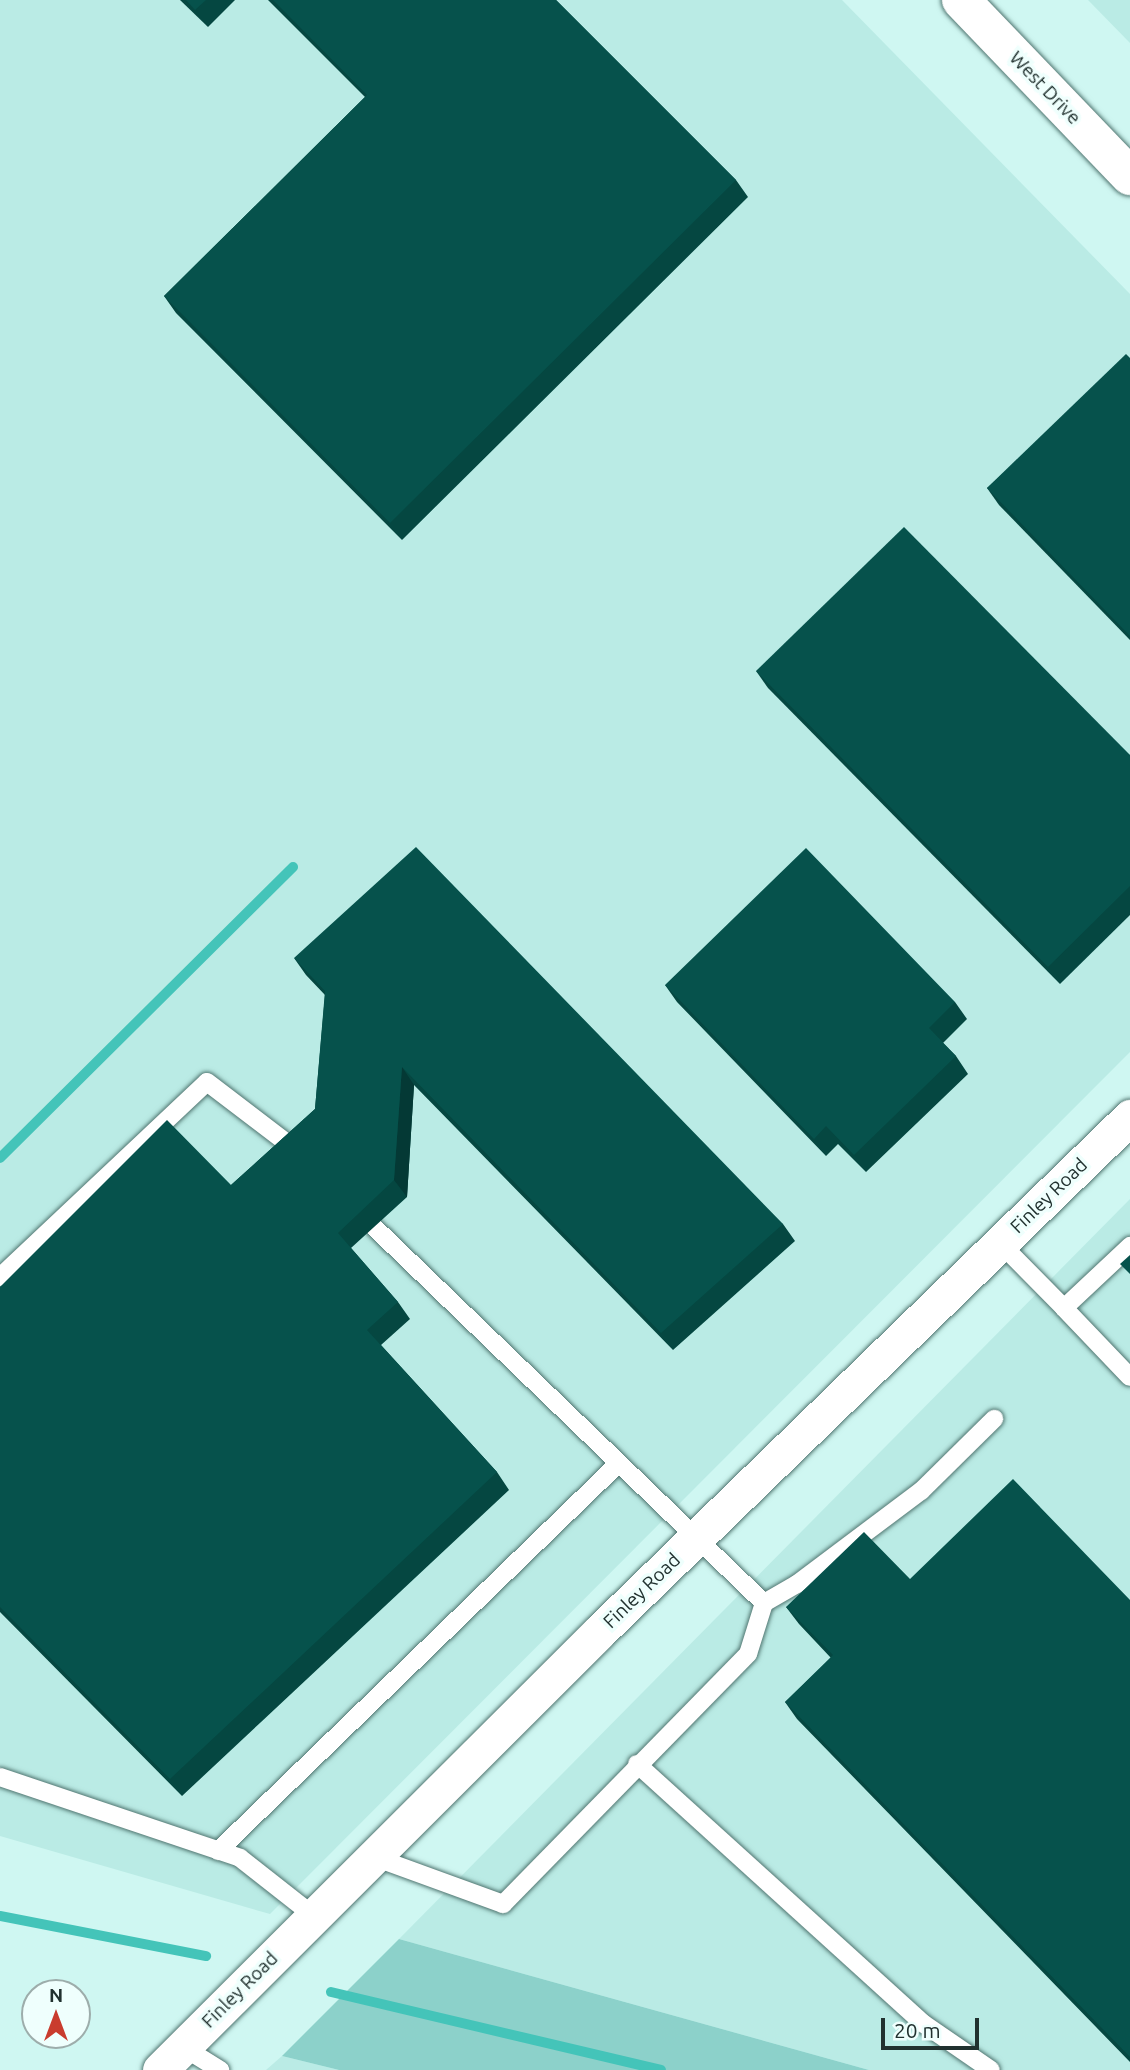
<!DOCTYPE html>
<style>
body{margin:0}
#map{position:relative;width:1130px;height:2070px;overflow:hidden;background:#cff7f2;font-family:Ubuntu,sans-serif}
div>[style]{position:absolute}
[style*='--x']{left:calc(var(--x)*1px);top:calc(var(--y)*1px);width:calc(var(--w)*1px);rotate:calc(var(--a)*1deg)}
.built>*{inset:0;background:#baebe5}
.green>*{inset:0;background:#8cd1ca}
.stream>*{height:10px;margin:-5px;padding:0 5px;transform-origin:5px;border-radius:5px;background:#44c4b9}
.roads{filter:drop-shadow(0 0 2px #507570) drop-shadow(0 0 2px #507570)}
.service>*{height:18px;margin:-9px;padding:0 9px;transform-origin:9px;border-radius:9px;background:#fff}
.minor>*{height:35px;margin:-17.5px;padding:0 17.5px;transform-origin:17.5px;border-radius:17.5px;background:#fff}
.tertiary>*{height:38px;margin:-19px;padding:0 19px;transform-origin:19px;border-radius:19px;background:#fff}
.wall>*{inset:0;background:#054741}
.shaded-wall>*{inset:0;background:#043935}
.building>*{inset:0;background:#06524c}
span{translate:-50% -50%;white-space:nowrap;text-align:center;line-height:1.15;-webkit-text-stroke:7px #effffd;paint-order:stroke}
.street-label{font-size:19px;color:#21312f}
.north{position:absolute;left:21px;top:1979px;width:70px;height:70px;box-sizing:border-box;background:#effffd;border:2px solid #9dadab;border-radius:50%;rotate:0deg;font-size:19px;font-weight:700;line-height:28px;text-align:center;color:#21312f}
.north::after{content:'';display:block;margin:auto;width:24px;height:32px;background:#c93c2e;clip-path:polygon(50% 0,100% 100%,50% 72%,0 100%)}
.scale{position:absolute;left:881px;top:2018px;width:98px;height:32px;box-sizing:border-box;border:4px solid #21312f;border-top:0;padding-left:9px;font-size:21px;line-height:24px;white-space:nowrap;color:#21312f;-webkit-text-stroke:5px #effffd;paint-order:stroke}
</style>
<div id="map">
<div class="built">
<i style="clip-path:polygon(0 0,842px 0,1130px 294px,1130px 1052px,270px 1914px,0 1836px)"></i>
<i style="clip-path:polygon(1088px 0,1130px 0,1130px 43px)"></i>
<i style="clip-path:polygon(1130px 1199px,1130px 2070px,869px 2070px,399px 1939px)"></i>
<i style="clip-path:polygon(282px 2056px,339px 2070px,266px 2070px)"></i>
</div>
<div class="green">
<i style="clip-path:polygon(399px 1939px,869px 2070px,339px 2070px,282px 2056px)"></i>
</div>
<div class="stream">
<i style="--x:0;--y:1158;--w:413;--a:-44.8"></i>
<i style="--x:0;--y:1916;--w:210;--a:11"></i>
<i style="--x:331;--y:1992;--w:339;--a:13.3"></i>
</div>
<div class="roads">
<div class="service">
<i style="--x:374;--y:1227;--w:542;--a:43.95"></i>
<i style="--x:764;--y:1603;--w:53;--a:107.4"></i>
<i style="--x:748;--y:1654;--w:350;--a:134.4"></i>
<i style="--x:503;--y:1904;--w:137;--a:-160"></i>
<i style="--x:1000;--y:1243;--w:91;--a:45.4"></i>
<i style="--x:1064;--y:1308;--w:91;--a:-43.2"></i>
<i style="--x:0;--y:1277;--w:284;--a:-43.3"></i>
<i style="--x:207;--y:1082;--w:116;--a:37.3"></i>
<i style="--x:1064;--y:1308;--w:95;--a:46.3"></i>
<i style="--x:764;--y:1603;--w:38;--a:-30"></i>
<i style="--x:797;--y:1584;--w:155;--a:-36.9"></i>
<i style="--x:921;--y:1491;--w:103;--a:-44.6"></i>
<i style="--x:637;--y:1764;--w:387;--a:42.2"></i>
<i style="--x:924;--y:2024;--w:81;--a:34.5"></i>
<i style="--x:0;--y:1777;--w:253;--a:18.6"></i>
<i style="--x:240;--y:1858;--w:94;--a:38.1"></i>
<i style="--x:218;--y:1851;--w:558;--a:-44.06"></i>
<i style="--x:183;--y:2047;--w:44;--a:31.9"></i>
</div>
<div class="minor">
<i style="--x:160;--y:2070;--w:620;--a:-44.93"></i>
<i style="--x:599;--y:1632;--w:740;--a:-44.12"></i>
</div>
<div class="tertiary">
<i style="--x:961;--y:0;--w:244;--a:46.2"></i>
</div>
</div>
<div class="wall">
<i style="clip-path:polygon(180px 0,235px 0,208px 27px)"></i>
<i style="clip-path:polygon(268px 0,556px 0,736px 180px,748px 197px,402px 540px,176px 313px,164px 296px,365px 97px)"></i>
<i style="clip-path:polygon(1130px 358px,1130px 640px,999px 505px,987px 488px)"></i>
<i style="clip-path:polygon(756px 671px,1130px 755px,1130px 915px,1060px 984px,768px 688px)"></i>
<i style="clip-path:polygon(294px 958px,783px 1224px,795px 1241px,673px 1350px,414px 1085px,407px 1197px,351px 1248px,398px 1302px,410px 1319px,381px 1345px,497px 1472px,509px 1490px,182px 1796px,0 1612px,0 1287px,231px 1185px,315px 1109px,325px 995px,306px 975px)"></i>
<i style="clip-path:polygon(665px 985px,955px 1002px,967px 1019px,943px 1043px,956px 1056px,968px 1074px,866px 1172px,838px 1144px,826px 1156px,677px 1002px)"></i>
<i style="clip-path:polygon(910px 1579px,1130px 1600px,1130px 2062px,797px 1719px,785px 1702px,831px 1658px,799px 1624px,786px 1607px)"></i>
</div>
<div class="shaded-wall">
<i style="clip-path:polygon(402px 1067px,414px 1085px,407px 1197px,394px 1180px)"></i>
</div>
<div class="building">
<i style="clip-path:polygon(186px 0,206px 0,195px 10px)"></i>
<i style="clip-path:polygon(273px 0,556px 0,736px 180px,390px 523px,164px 296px,367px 95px)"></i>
<i style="clip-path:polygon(1126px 354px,1130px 358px,1130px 636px,987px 488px)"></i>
<i style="clip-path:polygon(904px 527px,1130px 755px,1130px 886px,1048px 967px,756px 671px)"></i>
<i style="clip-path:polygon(416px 847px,783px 1224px,661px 1333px,402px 1067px,394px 1180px,338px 1233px,398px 1302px,367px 1330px,497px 1472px,170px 1779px,0 1607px,0 1287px,167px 1120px,231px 1185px,315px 1109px,325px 991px,294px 958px)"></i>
<i style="clip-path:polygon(806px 848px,955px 1002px,929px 1028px,956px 1056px,854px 1155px,826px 1126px,814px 1139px,665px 985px)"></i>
<i style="clip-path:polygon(1130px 1255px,1130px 1274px,1120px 1264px)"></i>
<i style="clip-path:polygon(1013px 1479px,1130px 1600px,1130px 2057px,785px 1702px,833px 1655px,786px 1607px,864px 1532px,910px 1579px)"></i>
</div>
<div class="street-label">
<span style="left:1045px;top:88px;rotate:46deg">West Drive</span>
<span style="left:1049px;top:1196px;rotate:-44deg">Finley Road</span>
<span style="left:642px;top:1591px;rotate:-44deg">Finley Road</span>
<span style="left:240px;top:1990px;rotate:-45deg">Finley Road</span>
</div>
<div class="north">N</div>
<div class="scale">20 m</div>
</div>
